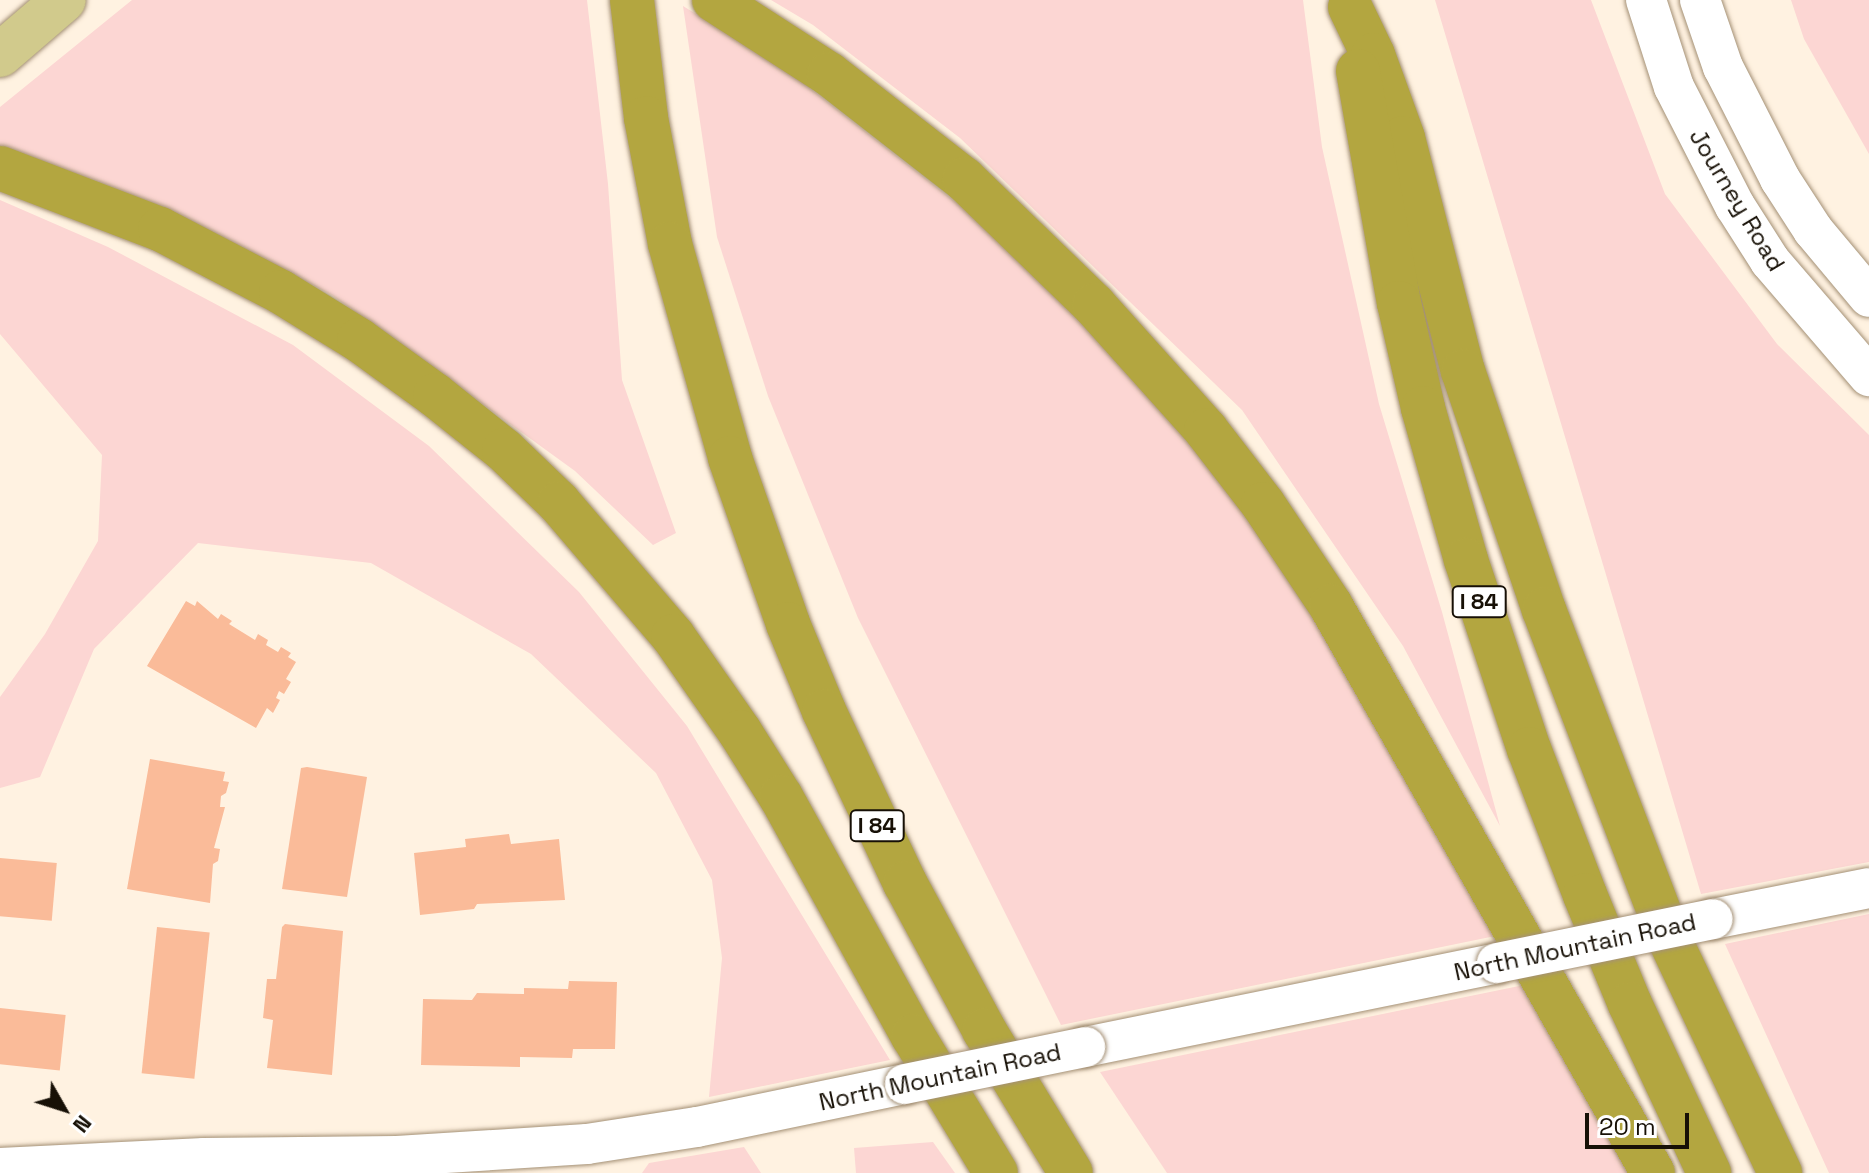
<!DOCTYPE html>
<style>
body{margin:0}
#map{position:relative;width:1869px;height:1173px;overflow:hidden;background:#fff2e1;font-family:"Space Grotesk",sans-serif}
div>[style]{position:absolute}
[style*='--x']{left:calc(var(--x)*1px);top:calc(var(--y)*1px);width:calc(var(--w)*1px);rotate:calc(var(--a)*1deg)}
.green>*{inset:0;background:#fcd6d3}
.building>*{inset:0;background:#fabb99;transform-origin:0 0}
.roads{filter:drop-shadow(0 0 2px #a49075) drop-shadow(0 0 2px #a49075)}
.minor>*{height:40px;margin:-20px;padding:0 20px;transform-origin:20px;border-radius:20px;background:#fff}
.primary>*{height:44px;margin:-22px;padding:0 22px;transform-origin:22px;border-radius:22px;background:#d1ca8c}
.motorway>*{height:44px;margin:-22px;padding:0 22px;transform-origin:22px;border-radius:22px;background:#b3a640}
.bridges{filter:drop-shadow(0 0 2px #a49075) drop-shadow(0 0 2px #a49075)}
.minor-bridge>*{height:40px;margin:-20px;padding:0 20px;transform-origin:20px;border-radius:20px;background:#fff}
span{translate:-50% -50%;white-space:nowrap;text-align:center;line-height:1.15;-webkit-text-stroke:6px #fff;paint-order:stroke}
.shield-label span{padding:2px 6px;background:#fff;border:2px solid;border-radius:6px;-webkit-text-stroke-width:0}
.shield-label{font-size:22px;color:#171006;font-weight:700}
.street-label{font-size:24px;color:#171006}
.north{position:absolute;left:24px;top:1069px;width:80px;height:80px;-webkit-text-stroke:6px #fff;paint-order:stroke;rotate:129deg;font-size:22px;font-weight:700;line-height:32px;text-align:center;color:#171006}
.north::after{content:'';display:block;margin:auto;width:28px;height:36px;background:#171006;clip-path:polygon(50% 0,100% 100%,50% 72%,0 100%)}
.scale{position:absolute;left:1585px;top:1113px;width:104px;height:36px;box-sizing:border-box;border:4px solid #171006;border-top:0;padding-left:10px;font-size:24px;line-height:28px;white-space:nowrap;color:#171006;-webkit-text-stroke:6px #fff;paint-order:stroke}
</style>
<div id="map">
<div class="green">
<i style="clip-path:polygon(132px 0,587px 0,608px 184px,622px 380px,676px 533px,653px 545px,575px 471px,332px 295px,162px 208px,97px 181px,0 148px,0 107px)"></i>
<i style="clip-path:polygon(771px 0,1303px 0,1322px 147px,1379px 404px,1442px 612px,1500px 826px,1403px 646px,1242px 410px,960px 138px,813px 25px)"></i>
<i style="clip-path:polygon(1435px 0,1591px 0,1665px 194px,1777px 344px,1869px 435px,1869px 862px,1701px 894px)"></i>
<i style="clip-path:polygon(1791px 0,1869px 0,1869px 154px,1804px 39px)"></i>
<i style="clip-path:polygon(683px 6px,784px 68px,958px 204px,1081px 318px,1199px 448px,1304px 593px,1500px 935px,1061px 1025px,858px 618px,768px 396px,717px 237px)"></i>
<i style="clip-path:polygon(0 200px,108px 247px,293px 345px,429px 446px,579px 592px,687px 726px,890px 1060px,709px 1097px,722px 958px,712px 880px,656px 773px,531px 654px,371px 563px,198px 543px,94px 649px,40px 777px,0 788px,0 697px,45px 634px,98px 541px,102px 455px,0 334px)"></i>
<i style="clip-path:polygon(1869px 914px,1869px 1173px,1829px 1173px,1725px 944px)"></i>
<i style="clip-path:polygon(1524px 985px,1628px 1173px,1167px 1173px,1100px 1072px)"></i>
<i style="clip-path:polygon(933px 1142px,955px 1173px,856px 1173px,854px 1148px)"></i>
<i style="clip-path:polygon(744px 1147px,761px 1173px,642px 1173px,649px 1163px)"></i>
</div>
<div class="building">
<i style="clip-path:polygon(186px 601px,195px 606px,197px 601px,218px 619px,221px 614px,232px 621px,229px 624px,255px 640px,258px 634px,268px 640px,266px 645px,278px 652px,281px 647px,291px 653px,288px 657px,296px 662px,286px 679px,291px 682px,284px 694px,279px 691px,276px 698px,280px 700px,273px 713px,267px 708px,256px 728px,147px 666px)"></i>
<i style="clip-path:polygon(150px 759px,225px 772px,223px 781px,229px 782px,226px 793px,221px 796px,220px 807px,225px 807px,214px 848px,220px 849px,218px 861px,213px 864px,210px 903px,127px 889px)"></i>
<i style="clip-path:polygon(307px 767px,367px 777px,347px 897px,282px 889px,301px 768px)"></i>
<i style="clip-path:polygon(509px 834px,511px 844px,559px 839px,565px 900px,477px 904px,474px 909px,420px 915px,414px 853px,466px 847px,465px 839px)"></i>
<i style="left:0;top:858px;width:57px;height:58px;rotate:5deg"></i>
<i style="clip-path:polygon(285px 924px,343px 931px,332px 1075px,267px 1068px,273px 1020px,263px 1018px,267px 979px,276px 979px,282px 927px)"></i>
<i style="left:157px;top:927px;width:53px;height:147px;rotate:6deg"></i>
<i style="clip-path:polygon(569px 981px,617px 982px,615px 1049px,573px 1049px,572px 1058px,520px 1057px,520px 1067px,421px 1065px,423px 999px,472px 1000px,477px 993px,524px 994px,524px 988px,568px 989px)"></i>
<i style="left:0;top:1008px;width:66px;height:56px;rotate:6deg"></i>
</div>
<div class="roads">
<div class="minor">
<i style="--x:1646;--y:0;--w:91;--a:72.2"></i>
<i style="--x:1674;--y:87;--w:134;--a:62.9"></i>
<i style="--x:1735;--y:206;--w:65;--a:57.5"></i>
<i style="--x:1770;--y:261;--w:152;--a:49.3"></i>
<i style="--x:1700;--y:0;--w:71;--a:71.1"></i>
<i style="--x:1723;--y:67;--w:126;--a:63"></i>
<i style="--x:1780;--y:179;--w:61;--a:57.1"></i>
<i style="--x:1813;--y:230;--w:87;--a:50.1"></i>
<i style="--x:1713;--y:919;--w:159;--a:-11.2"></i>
<i style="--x:1085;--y:1047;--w:420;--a:-11.5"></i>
<i style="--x:0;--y:1168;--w:204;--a:-2.8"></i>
<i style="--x:204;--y:1158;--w:193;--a:-0.6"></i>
<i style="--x:397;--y:1156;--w:190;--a:-3.6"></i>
<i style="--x:587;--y:1144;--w:111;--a:-8.8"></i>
<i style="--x:697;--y:1127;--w:212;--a:-11.7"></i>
</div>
<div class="primary">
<i style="--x:0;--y:55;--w:84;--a:-40.7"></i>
</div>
<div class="motorway">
<i style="--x:632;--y:0;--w:119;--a:83.2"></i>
<i style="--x:646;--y:118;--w:128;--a:79.2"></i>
<i style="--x:670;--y:244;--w:222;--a:74.3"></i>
<i style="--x:730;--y:458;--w:176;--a:70.7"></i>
<i style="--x:788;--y:624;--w:94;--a:67.5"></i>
<i style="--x:824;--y:711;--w:190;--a:64.8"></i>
<i style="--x:905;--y:883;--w:167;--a:61.7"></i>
<i style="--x:984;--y:1030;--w:167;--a:58.7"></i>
<i style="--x:714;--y:0;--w:137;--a:32.8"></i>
<i style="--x:829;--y:74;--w:171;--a:37.9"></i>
<i style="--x:964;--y:179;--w:181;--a:44.1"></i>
<i style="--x:1094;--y:305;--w:168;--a:48.1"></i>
<i style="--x:1206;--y:430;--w:93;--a:52.4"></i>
<i style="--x:1263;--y:504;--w:123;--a:56.3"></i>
<i style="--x:1331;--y:606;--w:652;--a:60.41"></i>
<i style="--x:1350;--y:7;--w:53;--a:64.4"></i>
<i style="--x:1373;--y:55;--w:88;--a:70.1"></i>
<i style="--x:1403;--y:138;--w:241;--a:75.6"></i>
<i style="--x:1463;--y:371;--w:252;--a:71.3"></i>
<i style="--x:1544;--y:610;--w:353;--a:69.1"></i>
<i style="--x:1670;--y:940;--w:258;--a:64.7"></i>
<i style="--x:1358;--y:71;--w:236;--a:80"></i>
<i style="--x:1399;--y:303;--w:108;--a:77.1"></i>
<i style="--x:1423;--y:408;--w:158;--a:74.2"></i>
<i style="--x:1466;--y:560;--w:199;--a:71.6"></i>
<i style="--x:1529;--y:749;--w:156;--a:69"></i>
<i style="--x:1585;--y:895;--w:118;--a:67.6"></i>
<i style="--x:1630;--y:1004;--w:187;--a:64.9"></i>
<i style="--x:0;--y:168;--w:171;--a:20.9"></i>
<i style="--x:160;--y:229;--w:136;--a:27.5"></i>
<i style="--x:281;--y:292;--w:92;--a:31.6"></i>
<i style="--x:359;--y:340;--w:94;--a:35.9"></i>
<i style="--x:435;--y:395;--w:88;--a:38.6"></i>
<i style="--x:504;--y:450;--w:76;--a:43.9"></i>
<i style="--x:559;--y:503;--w:175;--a:49.4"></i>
<i style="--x:673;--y:636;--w:117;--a:55.1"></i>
<i style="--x:740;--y:732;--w:77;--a:57.8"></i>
<i style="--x:781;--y:797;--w:273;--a:61.1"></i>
<i style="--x:913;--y:1036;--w:160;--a:58.8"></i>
</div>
</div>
<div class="bridges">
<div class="minor-bridge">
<i style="--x:1497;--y:963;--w:220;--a:-11.5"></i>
<i style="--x:905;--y:1084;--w:184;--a:-11.6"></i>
</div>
</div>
<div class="shield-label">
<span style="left:1479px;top:602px">I 84</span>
<span style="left:877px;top:826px">I 84</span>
</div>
<div class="street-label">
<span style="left:1737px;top:200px;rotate:59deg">Journey Road</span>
<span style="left:1575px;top:947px;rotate:-12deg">North Mountain Road</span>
<span style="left:940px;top:1077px;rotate:-12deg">North Mountain Road</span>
</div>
<div class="north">N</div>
<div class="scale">20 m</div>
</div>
